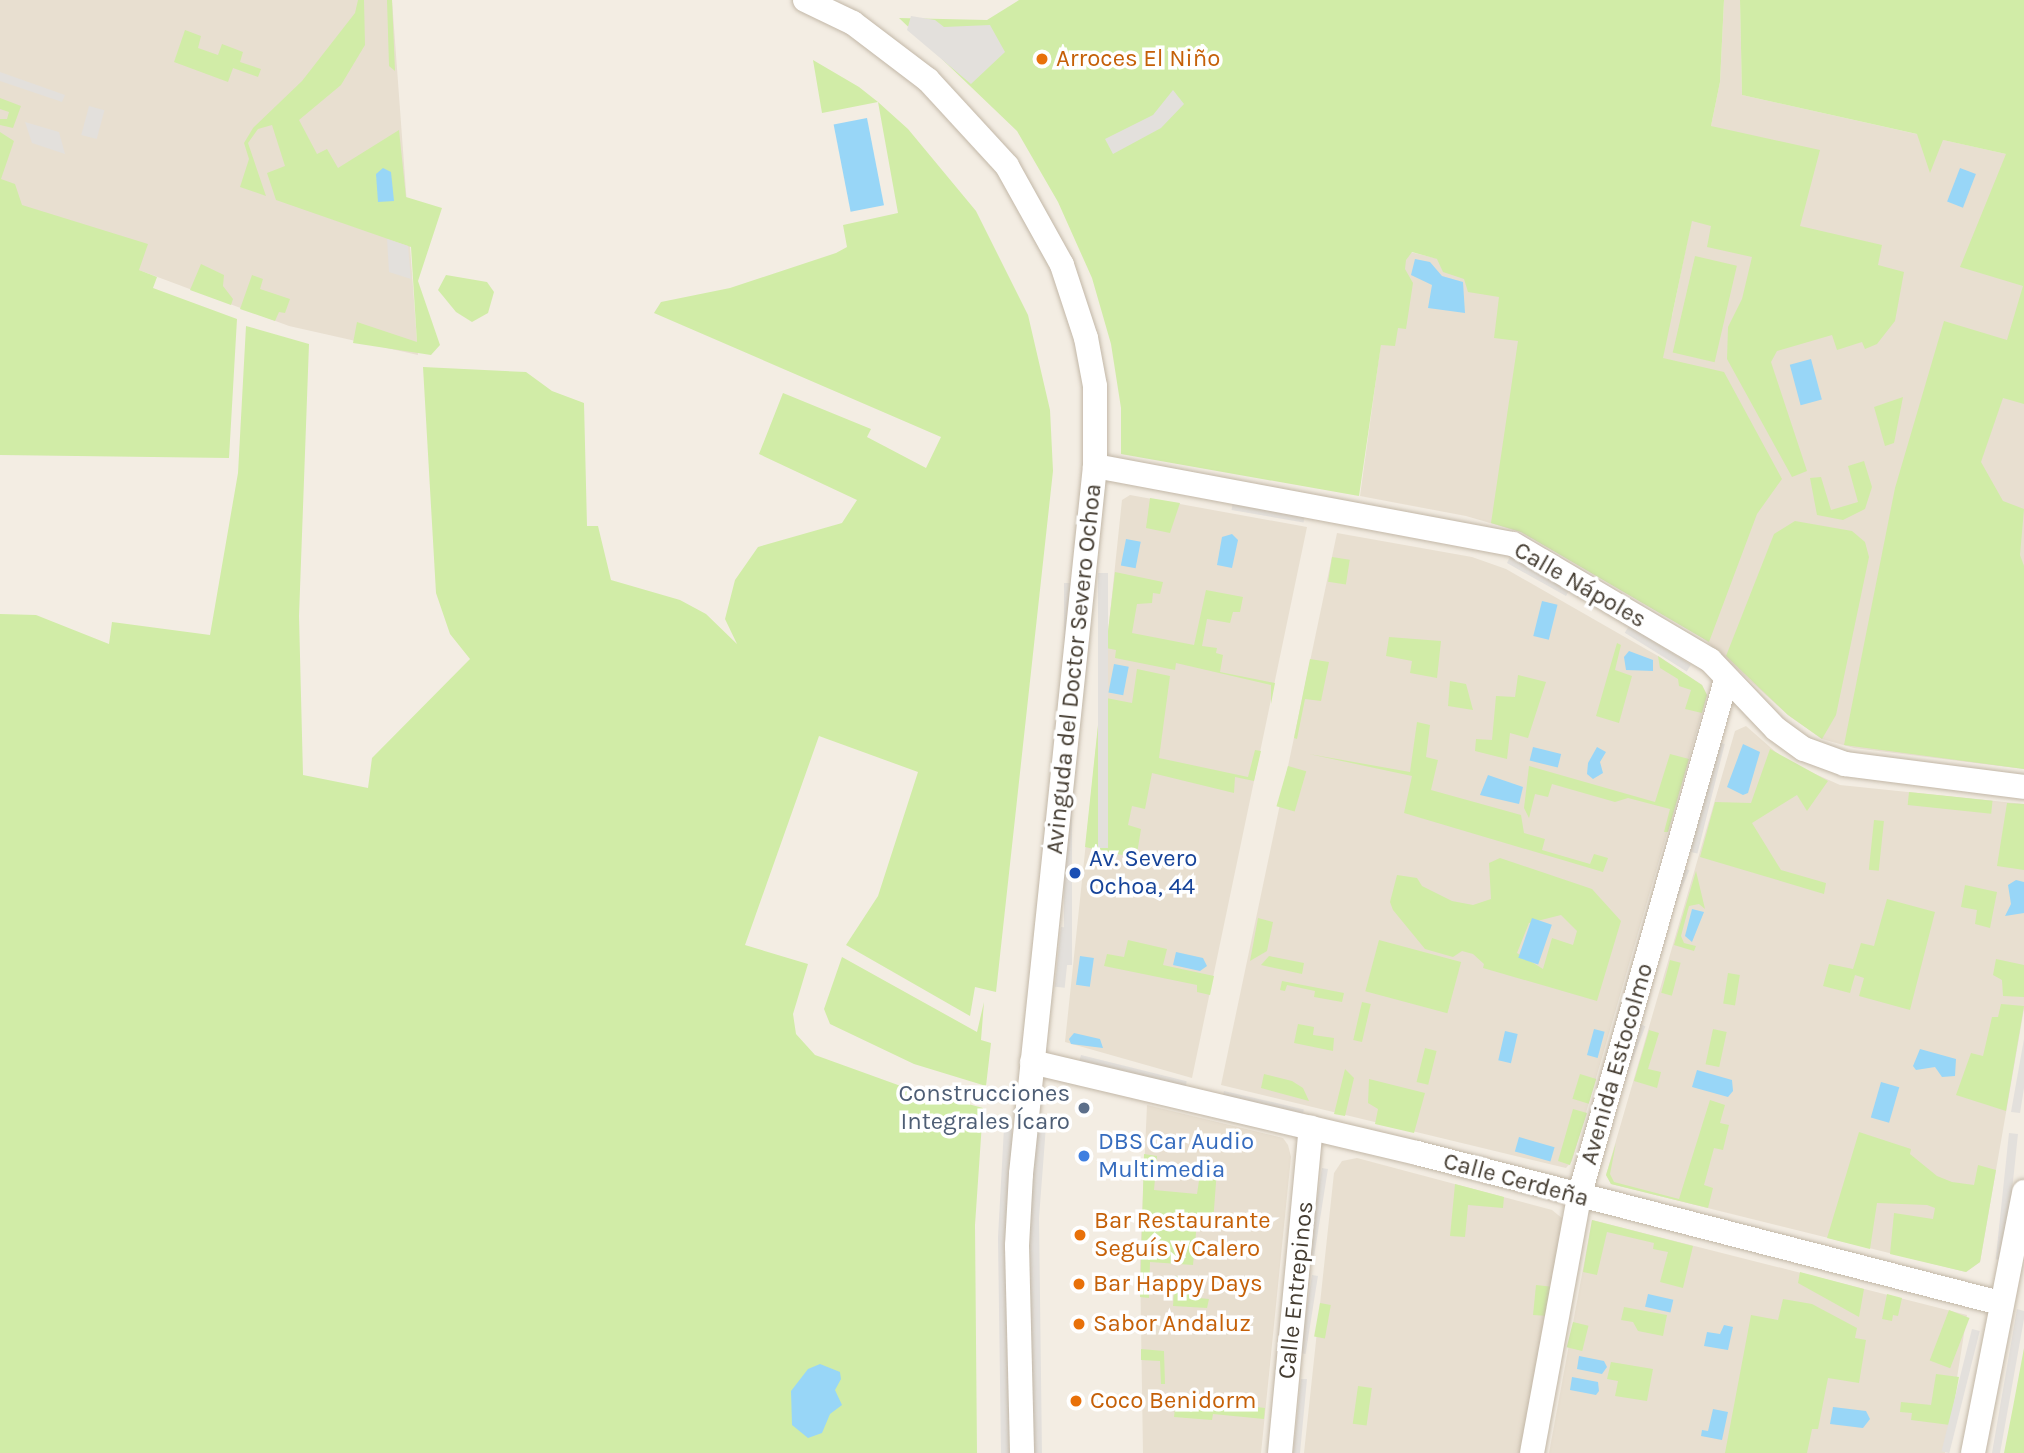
<!DOCTYPE html>
<meta charset="utf-8">
<style>
body{margin:0}
#map{position:relative;width:2024px;height:1453px;overflow:hidden;background:#f3ede3;font-family:Karla,sans-serif}
div>[style]{position:absolute}
[style*='--x']{left:calc(var(--x)*1px);top:calc(var(--y)*1px);width:calc(var(--w)*1px);rotate:calc(var(--a)*1deg)}
.residential>*{inset:0;background:#e8dfd0}
.green>*{inset:0;background:#d1eca7;transform-origin:0 0}
.parking>*{inset:0;background:#e3e0dc;transform-origin:0 0}
.water>*{inset:0;background:#98d6f7;transform-origin:0 0}
.roads{filter:drop-shadow(0 0 2px #c2b7a7) drop-shadow(0 0 2px #c2b7a7)}
.minor>*{height:24px;margin:-12px;padding:0 12px;transform-origin:12px;border-radius:12px;background:#fff}
.dots>*{width:19px;height:19px;translate:-50% -50%;box-sizing:border-box;border:4px solid #fff;border-radius:50%}
span{translate:-50% -50%;white-space:nowrap;text-align:center;line-height:1.15;-webkit-text-stroke:7px #fff;paint-order:stroke}
.food-label{font-size:24px;color:#c56008}
.left{translate:0 -50%;text-align:left}
.street-label{font-size:24px;color:#453d32}
.transit-label{font-size:24px;color:#164399}
.service-label{font-size:24px;color:#4e5e75}
.right{translate:-100% -50%;text-align:right}
.shop-label{font-size:24px;color:#366cbe}
</style>
<div id="map">
<div class="residential">
<i style="clip-path:polygon(0 0,392px 0,418px 355px,289px 326px,29px 229px,0 224px)"></i>
<i style="clip-path:polygon(1724px 0,1740px 0,1742px 95px,2006px 154px,2024px 95px,2024px 769px,1854px 748px,1822px 739px,1788px 715px,1694px 630px,1521px 532px,1466px 516px,1360px 496px,1394px 248px,1672px 316px,1720px 82px)"></i>
<i style="clip-path:polygon(1130px 495px,1307px 527px,1192px 1078px,1065px 1042px,1122px 500px)"></i>
<i style="clip-path:polygon(1337px 533px,1472px 557px,1506px 569px,1658px 656px,1702px 685px,1707px 695px,1572px 1161px,1566px 1168px,1221px 1085px)"></i>
<i style="clip-path:polygon(1746px 726px,1786px 761px,1840px 785px,2024px 804px,2024px 1009px,1980px 1262px,1966px 1272px,1611px 1184px,1606px 1175px,1735px 731px)"></i>
<i style="clip-path:polygon(1147px 1105px,1283px 1138px,1288px 1145px,1291px 1157px,1261px 1453px,1143px 1453px,1140px 1261px)"></i>
<i style="clip-path:polygon(1357px 1158px,1552px 1210px,1563px 1219px,1521px 1453px,1304px 1453px,1334px 1173px,1342px 1161px)"></i>
<i style="clip-path:polygon(1592px 1220px,1967px 1315px,1945px 1453px,1549px 1453px)"></i>
</div>
<div class="green">
<i style="clip-path:polygon(358px 0,364px 0,365px 45px,341px 85px,299px 120px,317px 154px,327px 149px,338px 168px,399px 130px,406px 197px,442px 208px,418px 281px,440px 345px,431px 355px,353px 343px,357px 322px,417px 342px,411px 247px,276px 200px,267px 173px,285px 166px,272px 125px,258px 129px,248px 143px,266px 196px,240px 187px,249px 159px,244px 143px,253px 128px,302px 81px,355px 13px)"></i>
<i style="clip-path:polygon(387px 0,392px 0,395px 71px,389px 66px)"></i>
<i style="clip-path:polygon(1019px 0,1724px 0,1720px 82px,1711px 126px,1820px 150px,1800px 226px,1882px 245px,1878px 265px,1904px 272px,1895px 321px,1877px 344px,1865px 349px,1862px 342px,1837px 350px,1832px 335px,1777px 351px,1771px 362px,1807px 471px,1792px 477px,1727px 359px,1728px 327px,1742px 299px,1752px 257px,1707px 247px,1711px 226px,1692px 221px,1663px 358px,1724px 372px,1782px 479px,1757px 514px,1709px 642px,1521px 532px,1491px 523px,1518px 341px,1494px 338px,1499px 297px,1468px 292px,1464px 279px,1443px 272px,1437px 259px,1412px 252px,1406px 260px,1405px 269px,1413px 283px,1406px 329px,1398px 328px,1395px 346px,1381px 345px,1359px 496px,1121px 454px,1121px 408px,1111px 344px,1092px 278px,1058px 202px,1017px 131px,899px 18px,987px 20px)"></i>
<i style="clip-path:polygon(1740px 0,2024px 0,2024px 404px,2003px 398px,1981px 462px,2003px 501px,2024px 509px,2020px 555px,2024px 566px,2024px 769px,1844px 745px,1895px 488px,1944px 321px,2007px 340px,2023px 286px,1960px 267px,2006px 154px,1943px 140px,1930px 173px,1917px 134px,1742px 95px)"></i>
<i style="clip-path:polygon(185px 30px,201px 36px,198px 48px,218px 55px,222px 44px,243px 52px,240px 62px,261px 69px,258px 77px,233px 68px,228px 82px,174px 62px)"></i>
<i style="clip-path:polygon(813px 60px,859px 87px,878px 102px,908px 129px,976px 211px,1028px 315px,1050px 410px,1053px 471px,996px 992px,975px 987px,970px 1016px,846px 945px,878px 896px,918px 772px,819px 736px,745px 945px,808px 964px,793px 1014px,796px 1034px,815px 1055px,898px 1085px,983px 1108px,975px 1225px,977px 1453px,0 1453px,0 614px,36px 615px,109px 644px,112px 622px,210px 635px,238px 473px,246px 326px,309px 344px,299px 616px,303px 775px,368px 788px,372px 758px,470px 659px,450px 634px,436px 593px,423px 367px,526px 372px,552px 391px,584px 403px,587px 526px,598px 526px,611px 580px,680px 600px,706px 614px,737px 644px,725px 619px,735px 580px,758px 547px,842px 523px,857px 500px,759px 454px,783px 393px,871px 429px,867px 437px,926px 468px,941px 437px,654px 313px,661px 302px,730px 288px,836px 253px,847px 247px,843px 225px,898px 213px,878px 102px,822px 113px)"></i>
<i style="clip-path:polygon(0 98px,21px 106px,13px 128px,0 125px,0 119px,7px 119px,9px 112px,0 109px)"></i>
<i style="clip-path:polygon(0 132px,14px 141px,1px 179px,15px 184px,22px 205px,148px 244px,139px 270px,157px 277px,153px 288px,237px 319px,229px 458px,0 455px)"></i>
<i style="left:1695px;top:256px;width:43px;height:99px;rotate:13deg"></i>
<i style="clip-path:polygon(201px 264px,224px 275px,223px 286px,233px 299px,231px 305px,190px 290px)"></i>
<i style="clip-path:polygon(252px 275px,263px 279px,260px 289px,290px 299px,285px 313px,279px 312px,275px 321px,240px 309px)"></i>
<i style="clip-path:polygon(446px 275px,487px 282px,494px 292px,488px 313px,472px 322px,456px 312px,438px 290px)"></i>
<i style="clip-path:polygon(1903px 397px,1894px 443px,1885px 446px,1874px 407px)"></i>
<i style="clip-path:polygon(1864px 461px,1872px 487px,1865px 509px,1843px 520px,1817px 515px,1810px 478px,1821px 477px,1831px 510px,1858px 502px,1848px 466px)"></i>
<i style="clip-path:polygon(1150px 498px,1180px 503px,1170px 533px,1146px 528px)"></i>
<i style="clip-path:polygon(1795px 521px,1852px 531px,1865px 542px,1869px 557px,1836px 715px,1822px 739px,1788px 715px,1726px 656px,1774px 534px)"></i>
<i style="left:1332px;top:557px;width:18px;height:25px;rotate:9deg"></i>
<i style="clip-path:polygon(1115px 572px,1163px 582px,1160px 594px,1153px 593px,1152px 603px,1137px 604px,1132px 633px,1194px 645px,1206px 590px,1243px 597px,1240px 612px,1233px 612px,1230px 623px,1207px 619px,1202px 646px,1217px 648px,1216px 653px,1223px 655px,1220px 672px,1275px 683px,1271px 704px,1271px 685px,1176px 663px,1175px 670px,1115px 658px,1116px 650px,1106px 648px)"></i>
<i style="clip-path:polygon(1389px 637px,1441px 641px,1437px 678px,1410px 673px,1412px 661px,1386px 656px)"></i>
<i style="clip-path:polygon(1617px 643px,1621px 645px,1615px 670px,1632px 676px,1619px 723px,1596px 716px)"></i>
<i style="clip-path:polygon(1658px 656px,1702px 685px,1707px 695px,1702px 713px,1685px 709px,1691px 690px,1679px 686px,1678px 679px,1660px 668px)"></i>
<i style="clip-path:polygon(1310px 659px,1329px 662px,1321px 701px,1305px 699px,1297px 739px,1294px 738px)"></i>
<i style="clip-path:polygon(1137px 669px,1170px 676px,1159px 758px,1248px 777px,1255px 750px,1261px 751px,1254px 781px,1235px 777px,1234px 793px,1152px 773px,1145px 809px,1132px 806px,1128px 825px,1141px 829px,1137px 854px,1182px 868px,1085px 847px,1101px 697px,1132px 703px)"></i>
<i style="clip-path:polygon(1518px 675px,1546px 682px,1528px 738px,1510px 733px,1507px 759px,1475px 751px,1476px 739px,1492px 740px,1496px 696px,1515px 697px)"></i>
<i style="clip-path:polygon(1450px 681px,1466px 684px,1473px 710px,1448px 706px)"></i>
<i style="clip-path:polygon(1417px 722px,1430px 725px,1426px 757px,1438px 760px,1431px 790px,1521px 815px,1524px 833px,1545px 839px,1542px 850px,1590px 864px,1594px 854px,1608px 858px,1603px 872px,1404px 813px,1412px 776px,1309px 754px,1410px 772px)"></i>
<i style="clip-path:polygon(1770px 749px,1828px 781px,1807px 811px,1797px 795px,1752px 823px,1781px 870px,1826px 883px,1824px 894px,1700px 857px,1715px 802px,1751px 803px)"></i>
<i style="clip-path:polygon(1670px 754px,1689px 759px,1668px 832px,1664px 832px,1670px 809px,1628px 798px,1615px 802px,1552px 784px,1548px 797px,1535px 794px,1529px 818px,1524px 808px,1529px 766px,1655px 802px)"></i>
<i style="left:1288px;top:766px;width:19px;height:42px;rotate:16deg"></i>
<i style="left:1909px;top:792px;width:84px;height:13px;rotate:6deg"></i>
<i style="clip-path:polygon(2007px 803px,2024px 804px,2024px 870px,1997px 866px)"></i>
<i style="left:1874px;top:820px;width:10px;height:50px;rotate:6deg"></i>
<i style="clip-path:polygon(evenodd,1500px 858px,1592px 889px,1621px 921px,1597px 1001px,1483px 968px,1484px 964px,1473px 954px,1462px 951px,1453px 957px,1425px 949px,1393px 910px,1390px 902px,1397px 875px,1417px 878px,1422px 886px,1452px 901px,1473px 905px,1491px 899px,1489px 863px,1500px 858px,1561px 915px,1577px 931px,1573px 945px,1552px 938px,1543px 969px,1517px 953px,1529px 923px,1561px 915px)"></i>
<i style="clip-path:polygon(1696px 871px,1705px 909px,1699px 904px,1689px 906px,1681px 936px,1684px 943px,1696px 946px,1694px 951px,1674px 945px)"></i>
<i style="clip-path:polygon(1965px 885px,1997px 892px,1990px 928px,1975px 924px,1977px 910px,1961px 907px)"></i>
<i style="clip-path:polygon(1887px 899px,1935px 912px,1910px 1010px,1859px 996px,1864px 978px,1855px 975px,1850px 993px,1823px 986px,1829px 964px,1853px 969px,1861px 943px,1874px 946px)"></i>
<i style="clip-path:polygon(1258px 918px,1273px 922px,1267px 951px,1250px 961px)"></i>
<i style="clip-path:polygon(1128px 940px,1167px 949px,1163px 965px,1214px 976px,1210px 995px,1197px 992px,1197px 985px,1104px 966px,1107px 954px,1124px 957px)"></i>
<i style="left:1379px;top:940px;width:85px;height:53px;rotate:15deg"></i>
<i style="clip-path:polygon(1269px 956px,1304px 963px,1302px 974px,1261px 965px)"></i>
<i style="clip-path:polygon(842px 957px,977px 1032px,984px 1002px,981px 1040px,991px 1043px,986px 1086px,914px 1064px,830px 1024px,824px 1009px)"></i>
<i style="clip-path:polygon(1996px 959px,2024px 965px,2024px 997px,2003px 996px,2002px 980px,1993px 975px)"></i>
<i style="left:1670px;top:960px;width:11px;height:34px;rotate:15deg"></i>
<i style="left:1728px;top:973px;width:12px;height:31px;rotate:9deg"></i>
<i style="clip-path:polygon(1282px 981px,1344px 993px,1342px 1002px,1314px 997px,1315px 991px,1287px 985px,1285px 991px,1280px 990px)"></i>
<i style="left:1362px;top:1002px;width:9px;height:39px;rotate:13deg"></i>
<i style="clip-path:polygon(2001px 1004px,2024px 1006px,2006px 1111px,1956px 1095px,1971px 1053px,1983px 1056px,1992px 1017px,1998px 1017px)"></i>
<i style="clip-path:polygon(1298px 1024px,1314px 1027px,1313px 1035px,1334px 1038px,1333px 1051px,1294px 1043px)"></i>
<i style="left:1713px;top:1029px;width:14px;height:36px;rotate:12deg"></i>
<i style="clip-path:polygon(1649px 1030px,1659px 1033px,1648px 1069px,1661px 1072px,1657px 1088px,1634px 1081px)"></i>
<i style="left:1425px;top:1048px;width:12px;height:35px;rotate:14deg"></i>
<i style="clip-path:polygon(1345px 1069px,1354px 1078px,1345px 1116px,1334px 1114px)"></i>
<i style="clip-path:polygon(1264px 1074px,1292px 1081px,1303px 1088px,1309px 1101px,1261px 1088px)"></i>
<i style="left:1580px;top:1074px;width:17px;height:26px;rotate:17deg"></i>
<i style="clip-path:polygon(1369px 1079px,1425px 1093px,1414px 1133px,1375px 1124px,1378px 1109px,1368px 1103px)"></i>
<i style="clip-path:polygon(1710px 1100px,1725px 1105px,1720px 1123px,1729px 1125px,1723px 1150px,1714px 1148px,1704px 1185px,1713px 1188px,1708px 1208px,1611px 1184px,1606px 1175px,1616px 1143px,1610px 1174px,1614px 1182px,1679px 1199px)"></i>
<i style="clip-path:polygon(1573px 1109px,1587px 1113px,1570px 1165px,1558px 1161px)"></i>
<i style="clip-path:polygon(1859px 1132px,1911px 1149px,1910px 1154px,1937px 1176px,1952px 1182px,1974px 1185px,1978px 1165px,1996px 1170px,1980px 1262px,1966px 1272px,1890px 1254px,1894px 1213px,1933px 1219px,1935px 1208px,1927px 1205px,1877px 1203px,1870px 1249px,1827px 1238px)"></i>
<i style="clip-path:polygon(1144px 1154px,1157px 1156px,1154px 1190px,1197px 1194px,1201px 1167px,1217px 1169px,1213px 1223px,1197px 1222px,1193px 1265px,1150px 1262px,1149px 1298px,1140px 1297px)"></i>
<i style="clip-path:polygon(1455px 1184px,1504px 1197px,1503px 1208px,1468px 1205px,1465px 1237px,1450px 1236px)"></i>
<i style="clip-path:polygon(1592px 1220px,1693px 1246px,1683px 1288px,1660px 1282px,1668px 1252px,1653px 1249px,1654px 1243px,1607px 1232px,1597px 1275px,1583px 1272px)"></i>
<i style="clip-path:polygon(1800px 1272px,1864px 1289px,1859px 1317px,1798px 1283px)"></i>
<i style="clip-path:polygon(1175px 1276px,1191px 1277px,1189px 1297px,1209px 1299px,1207px 1308px,1173px 1306px)"></i>
<i style="clip-path:polygon(1536px 1285px,1554px 1287px,1548px 1316px,1533px 1315px)"></i>
<i style="clip-path:polygon(1887px 1294px,1902px 1298px,1898px 1316px,1893px 1315px,1892px 1321px,1882px 1319px)"></i>
<i style="clip-path:polygon(1783px 1299px,1812px 1304px,1857px 1328px,1855px 1338px,1866px 1340px,1859px 1383px,1828px 1378px,1818px 1429px,1812px 1429px,1807px 1453px,1725px 1453px,1751px 1315px,1778px 1320px)"></i>
<i style="left:1320px;top:1303px;width:11px;height:34px;rotate:10deg"></i>
<i style="clip-path:polygon(1624px 1307px,1667px 1315px,1663px 1336px,1638px 1331px,1633px 1322px,1621px 1320px)"></i>
<i style="left:1949px;top:1310px;width:22px;height:54px;rotate:21deg"></i>
<i style="left:1573px;top:1322px;width:16px;height:26px;rotate:14deg"></i>
<i style="clip-path:polygon(2024px 1348px,2024px 1453px,2004px 1453px,2013px 1407px)"></i>
<i style="clip-path:polygon(1141px 1349px,1164px 1351px,1165px 1384px,1161px 1384px,1160px 1361px,1141px 1360px)"></i>
<i style="clip-path:polygon(1611px 1362px,1653px 1369px,1647px 1401px,1615px 1396px,1618px 1381px,1607px 1379px)"></i>
<i style="clip-path:polygon(1936px 1374px,1959px 1377px,1950px 1425px,1911px 1420px,1912px 1413px,1900px 1412px,1901px 1402px,1931px 1405px)"></i>
<i style="left:1358px;top:1386px;width:14px;height:38px;rotate:8deg"></i>
<i style="clip-path:polygon(1176px 1398px,1265px 1408px,1264px 1419px,1213px 1414px,1212px 1420px,1174px 1417px)"></i>
</div>
<div class="parking">
<i style="clip-path:polygon(911px 16px,935px 20px,944px 27px,990px 25px,1005px 52px,971px 84px,907px 30px)"></i>
<i style="clip-path:polygon(0 72px,65px 95px,62px 102px,0 81px)"></i>
<i style="clip-path:polygon(1173px 90px,1184px 104px,1161px 128px,1113px 154px,1105px 139px,1153px 115px)"></i>
<i style="left:89px;top:106px;width:16px;height:30px;rotate:15deg"></i>
<i style="clip-path:polygon(25px 122px,59px 132px,65px 154px,32px 143px)"></i>
<i style="clip-path:polygon(387px 239px,408px 246px,411px 279px,389px 272px)"></i>
<i style="left:1233px;top:502px;width:73px;height:8px;rotate:10deg"></i>
<i style="clip-path:polygon(1510px 557px,1537px 570px,1570px 589px,1566px 596px,1507px 563px)"></i>
<i style="left:1098px;top:573px;width:10px;height:275px"></i>
<i style="left:1064px;top:583px;width:8px;height:382px"></i>
<i style="left:1629px;top:626px;width:73px;height:8px;rotate:32deg"></i>
<i style="left:1717px;top:742px;width:8px;height:113px;rotate:14deg"></i>
<i style="left:1682px;top:867px;width:8px;height:123px;rotate:23deg"></i>
<i style="left:1061px;top:927px;width:10px;height:60px;rotate:6deg"></i>
<i style="left:1637px;top:1023px;width:9px;height:77px;rotate:21deg"></i>
<i style="clip-path:polygon(2024px 1039px,2024px 1088px,2020px 1113px,2011px 1112px)"></i>
<i style="left:1081px;top:1055px;width:109px;height:8px;rotate:14deg"></i>
<i style="left:1224px;top:1091px;width:82px;height:8px;rotate:13deg"></i>
<i style="clip-path:polygon(1035px 1125px,1046px 1126px,1039px 1218px,1042px 1453px,1033px 1453px,1029px 1219px)"></i>
<i style="clip-path:polygon(1004px 1128px,1012px 1129px,1009px 1453px,1001px 1453px,998px 1237px)"></i>
<i style="left:2009px;top:1133px;width:9px;height:127px;rotate:6deg"></i>
<i style="left:1322px;top:1168px;width:6px;height:88px;rotate:9deg"></i>
<i style="left:1312px;top:1275px;width:6px;height:79px;rotate:9deg"></i>
<i style="clip-path:polygon(2017px 1309px,2024px 1311px,2024px 1319px,2000px 1453px,1992px 1453px)"></i>
<i style="left:1972px;top:1329px;width:8px;height:126px;rotate:14deg"></i>
<i style="clip-path:polygon(1301px 1379px,1307px 1379px,1300px 1453px,1293px 1453px)"></i>
</div>
<div class="water">
<i style="left:867px;top:118px;width:89px;height:34px;rotate:79deg"></i>
<i style="clip-path:polygon(383px 168px,391px 172px,394px 201px,378px 202px,376px 174px)"></i>
<i style="left:1960px;top:168px;width:17px;height:36px;rotate:21deg"></i>
<i style="clip-path:polygon(1415px 259px,1430px 262px,1442px 276px,1463px 282px,1465px 313px,1428px 308px,1432px 285px,1411px 275px)"></i>
<i style="left:1811px;top:359px;width:42px;height:22px;rotate:75deg"></i>
<i style="clip-path:polygon(1232px 534px,1238px 540px,1232px 568px,1217px 565px,1222px 537px)"></i>
<i style="left:1126px;top:539px;width:15px;height:27px;rotate:11deg"></i>
<i style="left:1542px;top:601px;width:16px;height:36px;rotate:14deg"></i>
<i style="clip-path:polygon(1629px 651px,1653px 660px,1653px 671px,1626px 670px,1624px 657px)"></i>
<i style="left:1114px;top:664px;width:15px;height:29px;rotate:11deg"></i>
<i style="clip-path:polygon(1743px 744px,1760px 752px,1748px 793px,1743px 795px,1727px 787px)"></i>
<i style="left:1533px;top:747px;width:29px;height:14px;rotate:14deg"></i>
<i style="clip-path:polygon(1597px 747px,1606px 752px,1600px 762px,1603px 773px,1593px 779px,1587px 774px,1588px 763px)"></i>
<i style="clip-path:polygon(1488px 775px,1523px 787px,1519px 804px,1480px 795px)"></i>
<i style="clip-path:polygon(2016px 880px,2024px 882px,2024px 913px,2005px 916px,2011px 904px,2008px 885px)"></i>
<i style="clip-path:polygon(1692px 909px,1704px 912px,1692px 942px,1685px 936px)"></i>
<i style="left:1532px;top:918px;width:21px;height:42px;rotate:19deg"></i>
<i style="clip-path:polygon(1176px 952px,1203px 958px,1207px 966px,1200px 971px,1173px 965px)"></i>
<i style="left:1080px;top:956px;width:14px;height:29px;rotate:8deg"></i>
<i style="left:1594px;top:1029px;width:11px;height:27px;rotate:15deg"></i>
<i style="left:1505px;top:1031px;width:13px;height:30px;rotate:13deg"></i>
<i style="clip-path:polygon(1074px 1033px,1100px 1039px,1103px 1048px,1071px 1044px,1069px 1039px)"></i>
<i style="clip-path:polygon(1920px 1049px,1956px 1059px,1955px 1076px,1942px 1077px,1935px 1067px,1916px 1070px,1913px 1066px)"></i>
<i style="clip-path:polygon(1697px 1070px,1732px 1080px,1733px 1091px,1728px 1097px,1692px 1087px)"></i>
<i style="left:1881px;top:1082px;width:19px;height:37px;rotate:16deg"></i>
<i style="left:1519px;top:1137px;width:37px;height:15px;rotate:16deg"></i>
<i style="left:1648px;top:1294px;width:26px;height:13px;rotate:13deg"></i>
<i style="clip-path:polygon(1724px 1325px,1733px 1327px,1728px 1350px,1704px 1346px,1707px 1332px,1720px 1334px)"></i>
<i style="clip-path:polygon(1579px 1356px,1604px 1361px,1607px 1367px,1602px 1374px,1577px 1369px)"></i>
<i style="clip-path:polygon(820px 1364px,840px 1372px,841px 1379px,835px 1390px,842px 1405px,830px 1414px,822px 1433px,808px 1438px,792px 1425px,791px 1391px,808px 1369px)"></i>
<i style="clip-path:polygon(1572px 1377px,1598px 1382px,1599px 1391px,1596px 1395px,1570px 1390px)"></i>
<i style="clip-path:polygon(1833px 1407px,1866px 1411px,1870px 1419px,1863px 1428px,1830px 1424px)"></i>
<i style="clip-path:polygon(1713px 1409px,1728px 1412px,1722px 1440px,1701px 1436px,1702px 1430px,1708px 1431px)"></i>
</div>
<div class="roads">
<div class="minor">
<i style="--x:805;--y:0;--w:53;--a:25.6"></i>
<i style="--x:853;--y:23;--w:94;--a:37.2"></i>
<i style="--x:928;--y:80;--w:117;--a:47.4"></i>
<i style="--x:1007;--y:166;--w:113;--a:60.9"></i>
<i style="--x:1062;--y:265;--w:77;--a:71.8"></i>
<i style="--x:1086;--y:338;--w:49;--a:79.4"></i>
<i style="--x:1095;--y:386;--w:80;--a:90"></i>
<i style="--x:1095;--y:466;--w:712;--a:95.97"></i>
<i style="--x:1021;--y:1174;--w:72;--a:93.2"></i>
<i style="--x:1017;--y:1246;--w:207;--a:88.6"></i>
<i style="--x:1095;--y:466;--w:425;--a:10.6"></i>
<i style="--x:1513;--y:544;--w:229;--a:30.5"></i>
<i style="--x:1710;--y:660;--w:95;--a:46.3"></i>
<i style="--x:1776;--y:729;--w:34;--a:36"></i>
<i style="--x:1804;--y:749;--w:44;--a:20.1"></i>
<i style="--x:1845;--y:764;--w:180;--a:7.3"></i>
<i style="--x:1032;--y:1062;--w:396;--a:13.3"></i>
<i style="--x:1417;--y:1153;--w:602;--a:14.43"></i>
<i style="--x:1280;--y:1453;--w:327;--a:-84.6"></i>
<i style="--x:1532;--y:1453;--w:260;--a:-79.6"></i>
<i style="--x:1579;--y:1197;--w:537;--a:-74.13"></i>
<i style="--x:1973;--y:1453;--w:266;--a:-78.9"></i>
</div>
</div>
<div class="dots">
<i style="left:1042px;top:59px;background:#e8710a"></i>
<i style="left:1075px;top:873px;background:#1a4fb4"></i>
<i style="left:1084px;top:1108px;background:#5c6f8a"></i>
<i style="left:1084px;top:1156px;background:#3f7fe0"></i>
<i style="left:1080px;top:1235px;background:#e8710a"></i>
<i style="left:1079px;top:1284px;background:#e8710a"></i>
<i style="left:1079px;top:1324px;background:#e8710a"></i>
<i style="left:1076px;top:1401px;background:#e8710a"></i>
</div>
<div class="food-label">
<span class="left" style="left:1056px;top:59px">Arroces El Niño</span>
<span class="left" style="left:1094px;top:1235px">Bar Restaurante<br>Seguís y Calero</span>
<span class="left" style="left:1093px;top:1284px">Bar Happy Days</span>
<span class="left" style="left:1093px;top:1324px">Sabor Andaluz</span>
<span class="left" style="left:1090px;top:1401px">Coco Benidorm</span>
</div>
<div class="street-label">
<span style="left:1580px;top:585px;rotate:30deg">Calle Nápoles</span>
<span style="left:1074px;top:669px;rotate:-84deg">Avinguda del Doctor Severo Ochoa</span>
<span style="left:1617px;top:1064px;rotate:-74deg">Avenida Estocolmo</span>
<span style="left:1516px;top:1180px;rotate:15deg">Calle Cerdeña</span>
<span style="left:1296px;top:1290px;rotate:-84deg">Calle Entrepinos</span>
</div>
<div class="transit-label">
<span class="left" style="left:1089px;top:873px">Av. Severo<br>Ochoa, 44</span>
</div>
<div class="service-label">
<span class="right" style="left:1070px;top:1108px">Construcciones<br>Integrales Ícaro</span>
</div>
<div class="shop-label">
<span class="left" style="left:1098px;top:1156px">DBS Car Audio<br>Multimedia</span>
</div>
</div>
